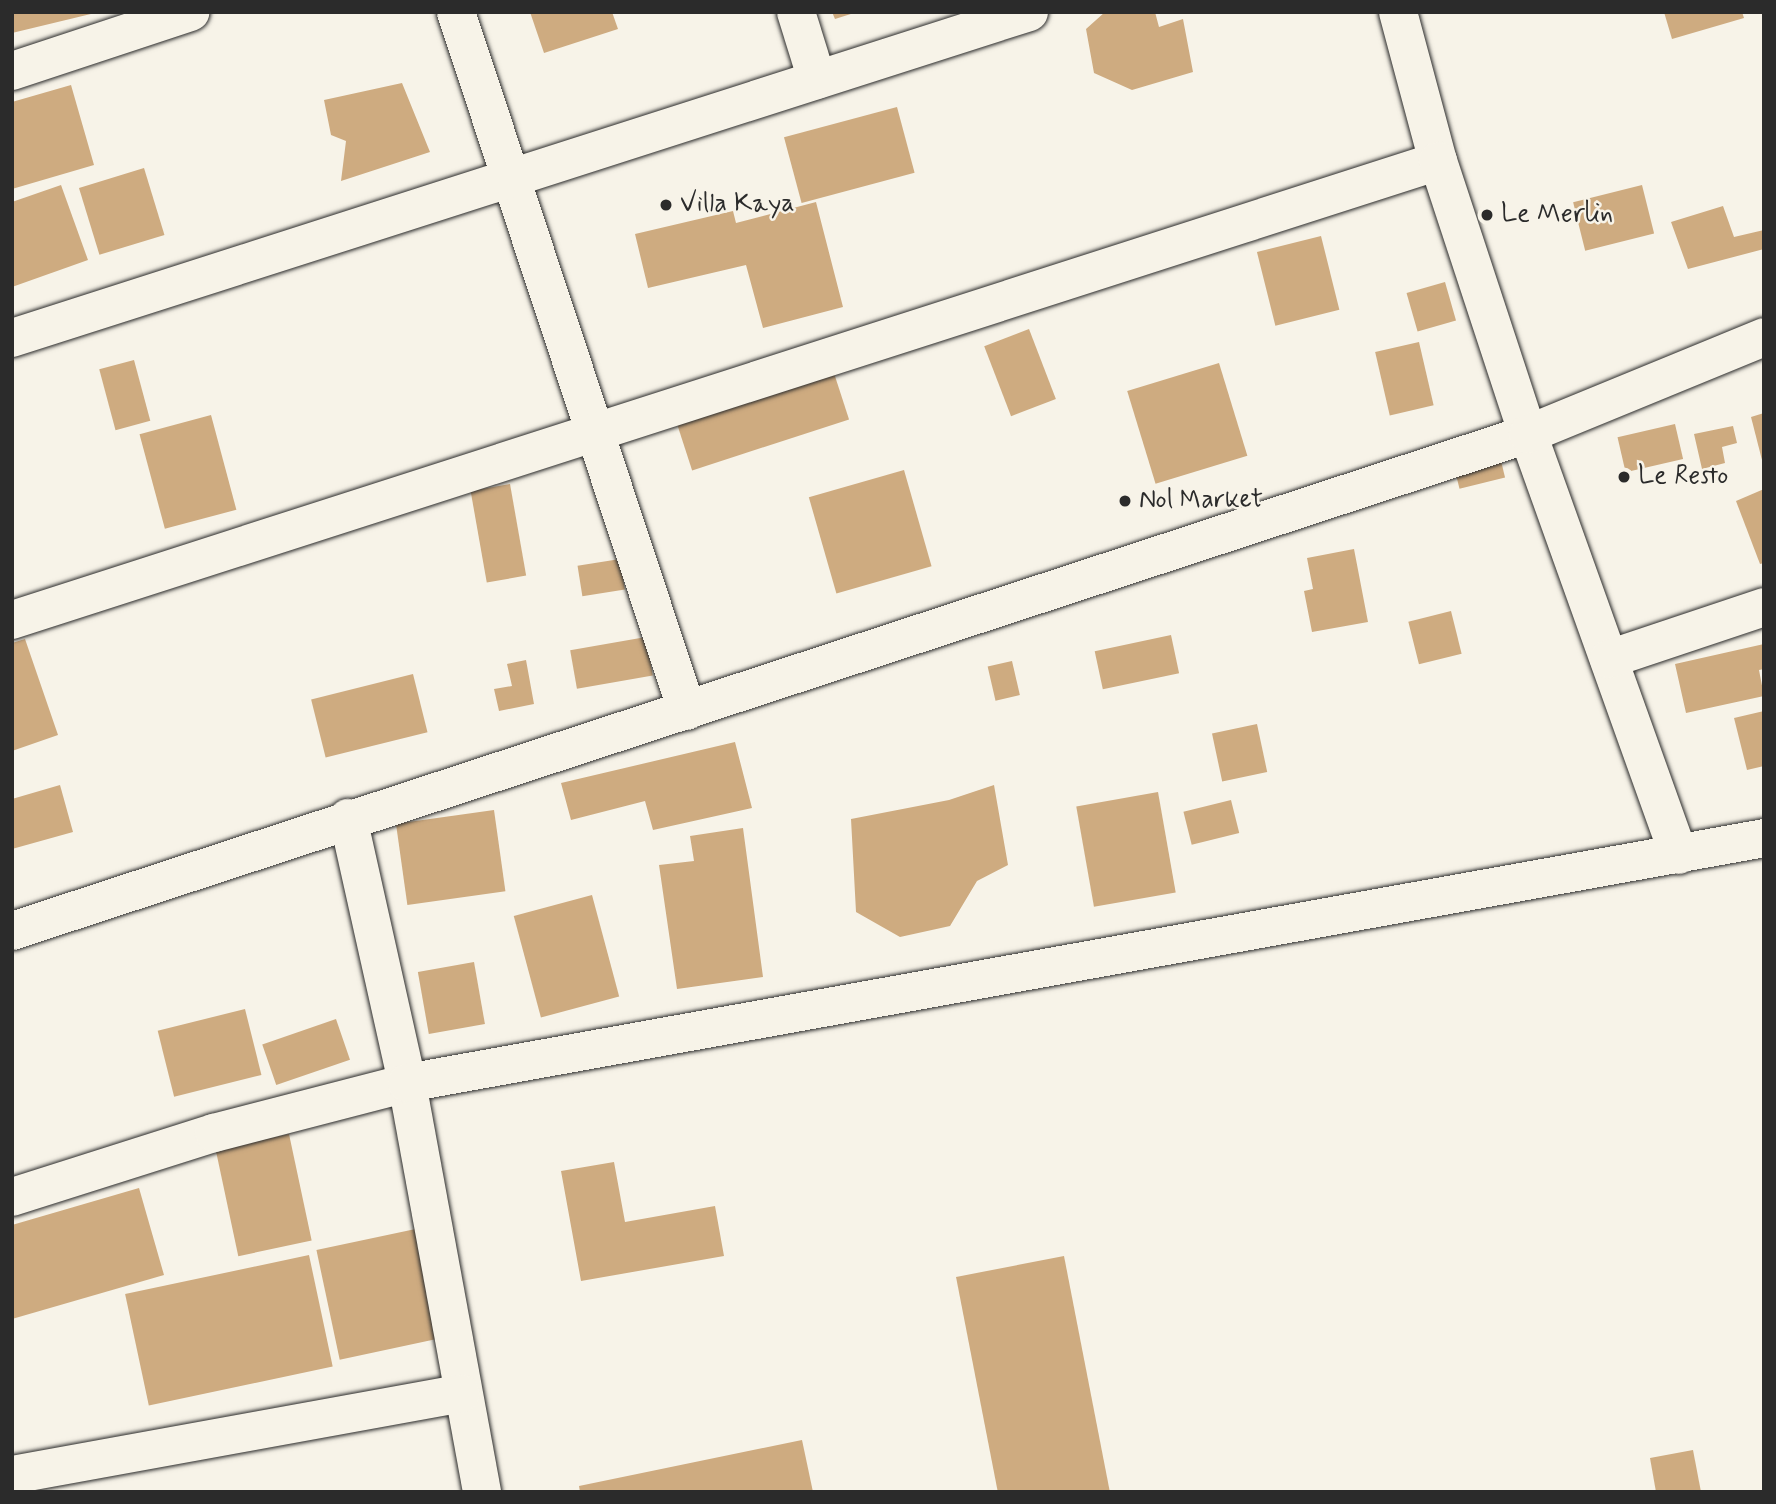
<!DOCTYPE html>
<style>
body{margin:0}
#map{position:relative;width:1776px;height:1504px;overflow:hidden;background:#f7f3e8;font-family:Mynerve,sans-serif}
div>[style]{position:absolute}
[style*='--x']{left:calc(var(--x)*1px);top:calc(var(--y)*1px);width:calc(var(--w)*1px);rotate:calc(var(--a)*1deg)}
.building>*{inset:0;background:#ceab80;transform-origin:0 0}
.roads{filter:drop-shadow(0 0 2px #2b2b2b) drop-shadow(0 0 2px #2b2b2b)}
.minor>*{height:38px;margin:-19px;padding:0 19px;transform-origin:19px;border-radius:19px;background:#f7f3e8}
.tertiary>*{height:38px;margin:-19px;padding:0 19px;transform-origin:19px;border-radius:19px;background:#f7f3e8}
.secondary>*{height:38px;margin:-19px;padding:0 19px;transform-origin:19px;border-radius:19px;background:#f7f3e8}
.dots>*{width:19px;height:19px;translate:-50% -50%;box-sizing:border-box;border:4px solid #f7f3e8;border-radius:50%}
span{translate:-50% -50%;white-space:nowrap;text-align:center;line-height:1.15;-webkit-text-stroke:5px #f7f3e8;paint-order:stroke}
.poi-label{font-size:26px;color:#2b2b2b}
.left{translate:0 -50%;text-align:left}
.frame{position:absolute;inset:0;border:14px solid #2b2b2b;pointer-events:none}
</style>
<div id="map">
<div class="building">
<i style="clip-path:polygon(12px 12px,95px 12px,95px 13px,12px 33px)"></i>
<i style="clip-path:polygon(530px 12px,612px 12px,618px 29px,544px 53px)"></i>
<i style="clip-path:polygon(832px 12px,854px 12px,854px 13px,835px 19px)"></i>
<i style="clip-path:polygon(1105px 12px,1155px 12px,1159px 27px,1183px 19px,1193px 72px,1132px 90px,1094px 73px,1086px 29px)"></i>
<i style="clip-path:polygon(1664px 12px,1742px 12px,1744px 18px,1672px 39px)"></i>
<i style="clip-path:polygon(402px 83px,430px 152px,341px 181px,346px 141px,331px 135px,324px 100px)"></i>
<i style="clip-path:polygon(71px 85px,94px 165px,12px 189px,12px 102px)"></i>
<i style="left:897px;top:107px;width:68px;height:117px;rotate:75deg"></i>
<i style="left:144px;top:168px;width:70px;height:68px;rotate:73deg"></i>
<i style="clip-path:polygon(61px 185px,88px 260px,12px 287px,12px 202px)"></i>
<i style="left:1642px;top:185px;width:50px;height:71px;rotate:76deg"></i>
<i style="clip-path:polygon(816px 202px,843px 307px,763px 328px,746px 265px,648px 288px,635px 234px,733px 211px,736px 223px)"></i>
<i style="clip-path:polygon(1723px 206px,1734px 237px,1764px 230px,1764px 249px,1688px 269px,1671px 222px)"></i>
<i style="left:1321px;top:236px;width:76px;height:66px;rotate:76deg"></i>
<i style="left:1445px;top:282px;width:40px;height:40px;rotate:74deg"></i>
<i style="left:1029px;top:329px;width:75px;height:48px;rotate:69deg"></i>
<i style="left:1419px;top:342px;width:65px;height:45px;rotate:77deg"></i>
<i style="left:134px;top:360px;width:63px;height:36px;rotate:75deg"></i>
<i style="left:1219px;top:363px;width:97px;height:96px;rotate:73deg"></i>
<i style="left:833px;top:370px;width:52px;height:165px;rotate:72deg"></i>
<i style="clip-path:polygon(1764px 413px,1764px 464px,1763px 464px,1751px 417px)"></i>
<i style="left:211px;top:415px;width:98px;height:74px;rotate:75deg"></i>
<i style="left:1675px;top:424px;width:36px;height:59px;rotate:77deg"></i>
<i style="clip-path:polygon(1733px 426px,1737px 443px,1722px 447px,1725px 463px,1702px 469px,1694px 434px)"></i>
<i style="left:1500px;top:457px;width:21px;height:47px;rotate:76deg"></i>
<i style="left:904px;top:470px;width:100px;height:99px;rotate:74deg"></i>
<i style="left:510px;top:484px;width:93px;height:40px;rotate:80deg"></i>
<i style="clip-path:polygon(1764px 489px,1764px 563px,1760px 564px,1736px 501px)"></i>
<i style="clip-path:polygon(1354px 549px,1368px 622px,1312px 632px,1304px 591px,1313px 589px,1307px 558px)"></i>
<i style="left:620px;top:559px;width:31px;height:43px;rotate:81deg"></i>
<i style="left:1451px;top:611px;width:44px;height:44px;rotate:76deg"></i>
<i style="left:1171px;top:635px;width:39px;height:78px;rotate:78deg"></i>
<i style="left:646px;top:637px;width:39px;height:77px;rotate:80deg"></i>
<i style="clip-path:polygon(25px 639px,58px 735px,12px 751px,12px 643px)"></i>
<i style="clip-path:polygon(1764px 644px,1764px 669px,1759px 670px,1764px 696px,1686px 713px,1675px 664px)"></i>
<i style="clip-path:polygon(526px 660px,534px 704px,499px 711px,494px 689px,512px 686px,507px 664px)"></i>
<i style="left:1012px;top:661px;width:35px;height:25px;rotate:77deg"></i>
<i style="left:413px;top:674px;width:60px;height:105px;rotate:76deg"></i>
<i style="clip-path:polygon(1764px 711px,1764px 766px,1747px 770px,1734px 718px)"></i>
<i style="left:1257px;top:724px;width:49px;height:46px;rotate:78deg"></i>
<i style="clip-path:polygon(735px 742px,752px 808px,653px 830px,645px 801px,571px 820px,561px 783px)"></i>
<i style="clip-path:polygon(60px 785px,73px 832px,12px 849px,12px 799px)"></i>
<i style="clip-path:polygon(994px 785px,1008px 865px,977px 881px,950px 926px,900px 937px,856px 912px,851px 819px,949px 800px)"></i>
<i style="left:1158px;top:792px;width:102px;height:83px;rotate:80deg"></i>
<i style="left:1231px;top:800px;width:34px;height:49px;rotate:76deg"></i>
<i style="left:494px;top:810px;width:82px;height:99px;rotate:82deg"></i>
<i style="clip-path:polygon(743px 828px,763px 977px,677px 989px,659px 865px,694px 861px,690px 836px)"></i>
<i style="left:592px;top:895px;width:105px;height:81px;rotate:75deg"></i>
<i style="left:474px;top:962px;width:63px;height:57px;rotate:80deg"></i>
<i style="left:245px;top:1009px;width:68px;height:90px;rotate:76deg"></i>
<i style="left:336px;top:1019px;width:43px;height:78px;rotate:71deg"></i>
<i style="left:289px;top:1134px;width:109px;height:75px;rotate:78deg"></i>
<i style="clip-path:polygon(614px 1162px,625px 1222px,715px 1206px,724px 1256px,581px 1281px,561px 1171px)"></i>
<i style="clip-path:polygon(139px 1188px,164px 1275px,12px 1319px,12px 1225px)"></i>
<i style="left:425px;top:1227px;width:112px;height:111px;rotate:78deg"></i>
<i style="left:309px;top:1255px;width:114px;height:188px;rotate:78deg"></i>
<i style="left:1064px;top:1256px;width:241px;height:110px;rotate:79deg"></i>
<i style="clip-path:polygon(802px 1440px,813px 1492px,580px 1492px,579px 1486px)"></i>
<i style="clip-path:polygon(1693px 1450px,1701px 1492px,1656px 1492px,1650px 1458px)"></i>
</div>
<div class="roads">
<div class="minor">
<i style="--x:456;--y:12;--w:736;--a:71.71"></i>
<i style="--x:796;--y:12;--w:71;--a:72.8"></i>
<i style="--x:12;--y:71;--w:188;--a:-18.3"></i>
<i style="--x:12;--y:338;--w:1068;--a:-17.77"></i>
<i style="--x:1528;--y:434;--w:447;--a:70.3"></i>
<i style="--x:12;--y:620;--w:1498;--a:-17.84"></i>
<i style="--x:1609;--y:659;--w:163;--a:-18.5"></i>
<i style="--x:348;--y:818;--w:271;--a:77.4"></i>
<i style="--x:407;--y:1083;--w:416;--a:79.6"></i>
<i style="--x:12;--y:1197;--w:212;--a:-17.6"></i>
<i style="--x:214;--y:1133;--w:199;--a:-14.5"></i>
<i style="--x:407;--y:1083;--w:1379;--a:-10.23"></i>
<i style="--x:12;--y:1475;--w:456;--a:-10.3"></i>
</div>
<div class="tertiary">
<i style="--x:1398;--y:12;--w:154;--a:75"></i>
<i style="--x:1438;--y:161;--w:287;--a:71.8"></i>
</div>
<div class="secondary">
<i style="--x:12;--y:931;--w:1595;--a:-18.15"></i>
<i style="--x:1528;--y:434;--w:255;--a:-22.3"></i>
</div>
</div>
<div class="dots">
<i style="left:666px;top:205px;background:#2b2b2b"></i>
<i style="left:1487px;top:215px;background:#2b2b2b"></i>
<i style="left:1624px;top:477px;background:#2b2b2b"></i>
<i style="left:1125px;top:501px;background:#2b2b2b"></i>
</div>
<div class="poi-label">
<span class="left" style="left:680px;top:205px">Villa Kaya</span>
<span class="left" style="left:1501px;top:215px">Le Merlin</span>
<span class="left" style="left:1638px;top:477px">Le Resto</span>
<span class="left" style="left:1139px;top:501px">Nol Market</span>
</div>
<div class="frame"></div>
</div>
